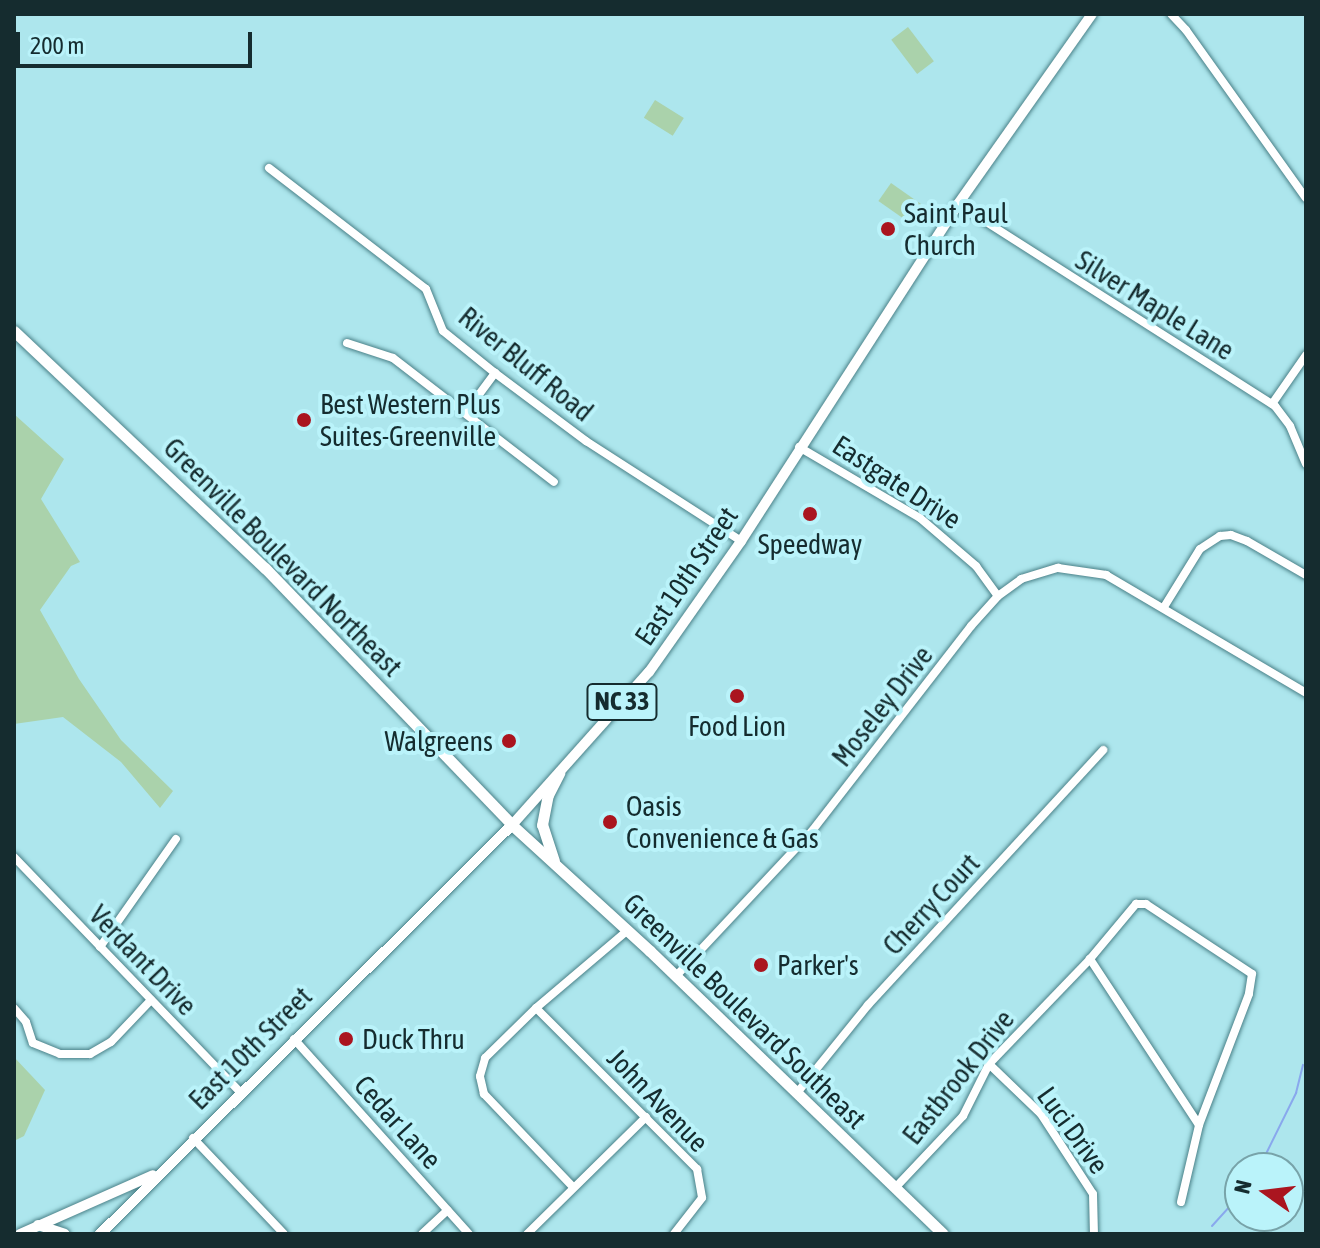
<!DOCTYPE html>
<style>
body{margin:0}
#map{position:relative;width:1320px;height:1248px;overflow:hidden;background:#ade6ed;font-family:"Asap Condensed",sans-serif}
div>[style]{position:absolute}
[style*='--x']{left:calc(var(--x)*1px);top:calc(var(--y)*1px);width:calc(var(--w)*1px);rotate:calc(var(--a)*1deg)}
.green>*{inset:0;background:#aad2ab;transform-origin:0 0}
.stream>*{height:2px;margin:-1px;padding:0 1px;transform-origin:1px;border-radius:1px;background:#89a8ed}
.roads{filter:drop-shadow(0 0 2px #4a8188) drop-shadow(0 0 2px #4a8188)}
.minor>*{height:8px;margin:-4px;padding:0 4px;transform-origin:4px;border-radius:4px;background:#fff}
.major>*{height:10px;margin:-5px;padding:0 5px;transform-origin:5px;border-radius:5px;background:#fff}
.highway>*{height:11px;margin:-5.5px;padding:0 5.5px;transform-origin:5.5px;border-radius:5.5px;background:#fff}
.dots>*{width:22px;height:22px;translate:-50% -50%;box-sizing:border-box;border:4px solid #baf3fa;border-radius:50%}
span{translate:-50% -50%;white-space:nowrap;text-align:center;line-height:1.15;-webkit-text-stroke:8px #baf3fa;paint-order:stroke}
.shield-label span{padding:2px 6px;background:#baf3fa;border:2px solid;border-radius:6px;-webkit-text-stroke-width:0}
.shield-label{font-size:26px;color:#152c2f;font-weight:700}
.poi-label{font-size:28px;color:#152c2f}
.left{translate:0 -50%;text-align:left}
.right{translate:-100% -50%;text-align:right}
.street-label{font-size:28px;color:#152c2f}
.frame{position:absolute;inset:0;border:16px solid #152c2f;pointer-events:none}
.north{position:absolute;left:1224px;top:1152px;width:80px;height:80px;box-sizing:border-box;background:#baf3fa;border:2px solid #78a3a9;border-radius:50%;rotate:284deg;font-size:22px;font-weight:700;line-height:32px;text-align:center;color:#152c2f}
.north::after{content:'';display:block;margin:auto;width:28px;height:36px;background:#aa151f;clip-path:polygon(50% 0,100% 100%,50% 72%,0 100%)}
.scale{position:absolute;left:16px;top:32px;width:236px;height:36px;box-sizing:border-box;border:4px solid #152c2f;border-top:0;padding-left:10px;font-size:24px;line-height:28px;white-space:nowrap;color:#152c2f;-webkit-text-stroke:6px #baf3fa;paint-order:stroke}
</style>
<div id="map">
<div class="green">
<i style="left:908px;top:27px;width:43px;height:21px;rotate:53deg"></i>
<i style="left:655px;top:100px;width:34px;height:21px;rotate:32deg"></i>
<i style="left:891px;top:183px;width:37px;height:22px;rotate:35deg"></i>
<i style="clip-path:polygon(14px 414px,64px 459px,41px 499px,80px 562px,71px 566px,40px 610px,79px 679px,121px 740px,173px 791px,160px 808px,121px 762px,63px 717px,14px 724px)"></i>
<i style="clip-path:polygon(14px 1057px,45px 1090px,24px 1136px,14px 1141px)"></i>
</div>
<div class="stream">
<i style="--x:1259;--y:1168;--w:84;--a:-63.7"></i>
<i style="--x:1296;--y:1093;--w:29;--a:-76"></i>
<i style="--x:1212;--y:1226;--w:42;--a:-47.9"></i>
</div>
<div class="roads">
<div class="minor">
<i style="--x:1171;--y:14;--w:22;--a:47"></i>
<i style="--x:1186;--y:30;--w:206;--a:54.5"></i>
<i style="--x:269;--y:168;--w:198;--a:37.6"></i>
<i style="--x:426;--y:289;--w:45;--a:68"></i>
<i style="--x:443;--y:331;--w:67;--a:38.9"></i>
<i style="--x:495;--y:373;--w:114;--a:36.8"></i>
<i style="--x:586;--y:441;--w:184;--a:32.8"></i>
<i style="--x:958;--y:204;--w:376;--a:32.5"></i>
<i style="--x:1275;--y:406;--w:25;--a:53"></i>
<i style="--x:1290;--y:426;--w:41;--a:67.2"></i>
<i style="--x:347;--y:343;--w:48;--a:18.1"></i>
<i style="--x:393;--y:358;--w:203;--a:37.6"></i>
<i style="--x:1272;--y:404;--w:60;--a:-55.2"></i>
<i style="--x:466;--y:412;--w:49;--a:-53.4"></i>
<i style="--x:799;--y:447;--w:140;--a:30.4"></i>
<i style="--x:920;--y:518;--w:74;--a:40.6"></i>
<i style="--x:976;--y:566;--w:37;--a:54"></i>
<i style="--x:1164;--y:607;--w:68;--a:-58.2"></i>
<i style="--x:1200;--y:549;--w:24;--a:-33"></i>
<i style="--x:1220;--y:536;--w:11;--a:-5"></i>
<i style="--x:1231;--y:535;--w:17;--a:21"></i>
<i style="--x:1247;--y:541;--w:68;--a:30"></i>
<i style="--x:14;--y:857;--w:326;--a:46.1"></i>
<i style="--x:100;--y:947;--w:132;--a:-54.9"></i>
<i style="--x:676;--y:976;--w:199;--a:-46.8"></i>
<i style="--x:812;--y:831;--w:259;--a:-52.2"></i>
<i style="--x:971;--y:626;--w:40;--a:-48"></i>
<i style="--x:998;--y:596;--w:29;--a:-36"></i>
<i style="--x:1021;--y:579;--w:39;--a:-17"></i>
<i style="--x:1058;--y:568;--w:49;--a:8.3"></i>
<i style="--x:1106;--y:575;--w:232;--a:30.5"></i>
<i style="--x:14;--y:1008;--w:18;--a:49"></i>
<i style="--x:26;--y:1022;--w:22;--a:72"></i>
<i style="--x:33;--y:1043;--w:29;--a:22"></i>
<i style="--x:60;--y:1054;--w:30;--a:0"></i>
<i style="--x:90;--y:1054;--w:24;--a:-30"></i>
<i style="--x:111;--y:1042;--w:58;--a:-46.4"></i>
<i style="--x:536;--y:1008;--w:228;--a:45"></i>
<i style="--x:697;--y:1169;--w:29;--a:80"></i>
<i style="--x:702;--y:1198;--w:46;--a:127.9"></i>
<i style="--x:294;--y:1039;--w:262;--a:48.1"></i>
<i style="--x:989;--y:1064;--w:72;--a:43.9"></i>
<i style="--x:1041;--y:1114;--w:95;--a:57"></i>
<i style="--x:1093;--y:1194;--w:40;--a:88.6"></i>
<i style="--x:797;--y:1093;--w:113;--a:-51.1"></i>
<i style="--x:868;--y:1005;--w:347;--a:-47.3"></i>
<i style="--x:193;--y:1138;--w:132;--a:46.5"></i>
<i style="--x:573;--y:1187;--w:129;--a:-133.7"></i>
<i style="--x:484;--y:1094;--w:18;--a:-103"></i>
<i style="--x:480;--y:1076;--w:19;--a:-74"></i>
<i style="--x:485;--y:1058;--w:71;--a:-44.4"></i>
<i style="--x:536;--y:1008;--w:121;--a:-40.3"></i>
<i style="--x:895;--y:1188;--w:99;--a:-46.6"></i>
<i style="--x:963;--y:1116;--w:58;--a:-63.4"></i>
<i style="--x:989;--y:1064;--w:146;--a:-46.1"></i>
<i style="--x:1181;--y:1202;--w:79;--a:-76.8"></i>
<i style="--x:1199;--y:1125;--w:199;--a:-123.3"></i>
<i style="--x:1090;--y:959;--w:72;--a:-50.1"></i>
<i style="--x:1136;--y:904;--w:10;--a:0"></i>
<i style="--x:1146;--y:904;--w:127;--a:33.4"></i>
<i style="--x:1252;--y:974;--w:20;--a:99"></i>
<i style="--x:1249;--y:994;--w:140;--a:110.9"></i>
<i style="--x:422;--y:1234;--w:35;--a:-43"></i>
<i style="--x:527;--y:1234;--w:167;--a:-44.5"></i>
</div>
<div class="major">
<i style="--x:38;--y:1225;--w:28;--a:18"></i>
<i style="--x:20;--y:1234;--w:145;--a:-23.9"></i>
<i style="--x:100;--y:1234;--w:581;--a:-44.79"></i>
<i style="--x:512;--y:825;--w:205;--a:-48.2"></i>
<i style="--x:649;--y:672;--w:160;--a:-54.9"></i>
<i style="--x:741;--y:541;--w:401;--a:-57.2"></i>
<i style="--x:958;--y:204;--w:232;--a:-54.8"></i>
</div>
<div class="highway">
<i style="--x:14;--y:331;--w:345;--a:43.4"></i>
<i style="--x:265;--y:568;--w:356;--a:46.1"></i>
<i style="--x:512;--y:825;--w:187;--a:42.4"></i>
<i style="--x:650;--y:951;--w:407;--a:44"></i>
<i style="--x:554;--y:861;--w:38;--a:-108"></i>
<i style="--x:542;--y:825;--w:31;--a:-79"></i>
<i style="--x:548;--y:795;--w:25;--a:-63"></i>
</div>
</div>
<div class="dots">
<i style="left:888px;top:229px;background:#aa151f"></i>
<i style="left:304px;top:420px;background:#aa151f"></i>
<i style="left:810px;top:514px;background:#aa151f"></i>
<i style="left:737px;top:696px;background:#aa151f"></i>
<i style="left:509px;top:741px;background:#aa151f"></i>
<i style="left:610px;top:822px;background:#aa151f"></i>
<i style="left:761px;top:965px;background:#aa151f"></i>
<i style="left:346px;top:1039px;background:#aa151f"></i>
</div>
<div class="shield-label">
<span style="left:622px;top:702px">NC 33</span>
</div>
<div class="poi-label">
<span class="left" style="left:904px;top:229px">Saint Paul<br>Church</span>
<span class="left" style="left:320px;top:420px">Best Western Plus<br>Suites-Greenville</span>
<span style="left:810px;top:544px">Speedway</span>
<span style="left:737px;top:726px">Food Lion</span>
<span class="right" style="left:493px;top:741px">Walgreens</span>
<span class="left" style="left:626px;top:822px">Oasis<br>Convenience &amp; Gas</span>
<span class="left" style="left:777px;top:965px">Parker's</span>
<span class="left" style="left:362px;top:1039px">Duck Thru</span>
</div>
<div class="street-label">
<span style="left:1155px;top:305px;rotate:32deg">Silver Maple Lane</span>
<span style="left:526px;top:364px;rotate:39deg">River Bluff Road</span>
<span style="left:897px;top:482px;rotate:33deg">Eastgate Drive</span>
<span style="left:283px;top:557px;rotate:45deg">Greenville Boulevard Northeast</span>
<span style="left:686px;top:576px;rotate:-56deg">East 10th Street</span>
<span style="left:882px;top:706px;rotate:-52deg">Moseley Drive</span>
<span style="left:931px;top:904px;rotate:-47deg">Cherry Court</span>
<span style="left:143px;top:960px;rotate:46deg">Verdant Drive</span>
<span style="left:745px;top:1011px;rotate:44deg">Greenville Boulevard Southeast</span>
<span style="left:250px;top:1048px;rotate:-45deg">East 10th Street</span>
<span style="left:958px;top:1077px;rotate:-52deg">Eastbrook Drive</span>
<span style="left:658px;top:1100px;rotate:46deg">John Avenue</span>
<span style="left:398px;top:1122px;rotate:48deg">Cedar Lane</span>
<span style="left:1073px;top:1130px;rotate:54deg">Luci Drive</span>
</div>
<div class="frame"></div>
<div class="north">N</div>
<div class="scale">200 m</div>
</div>
